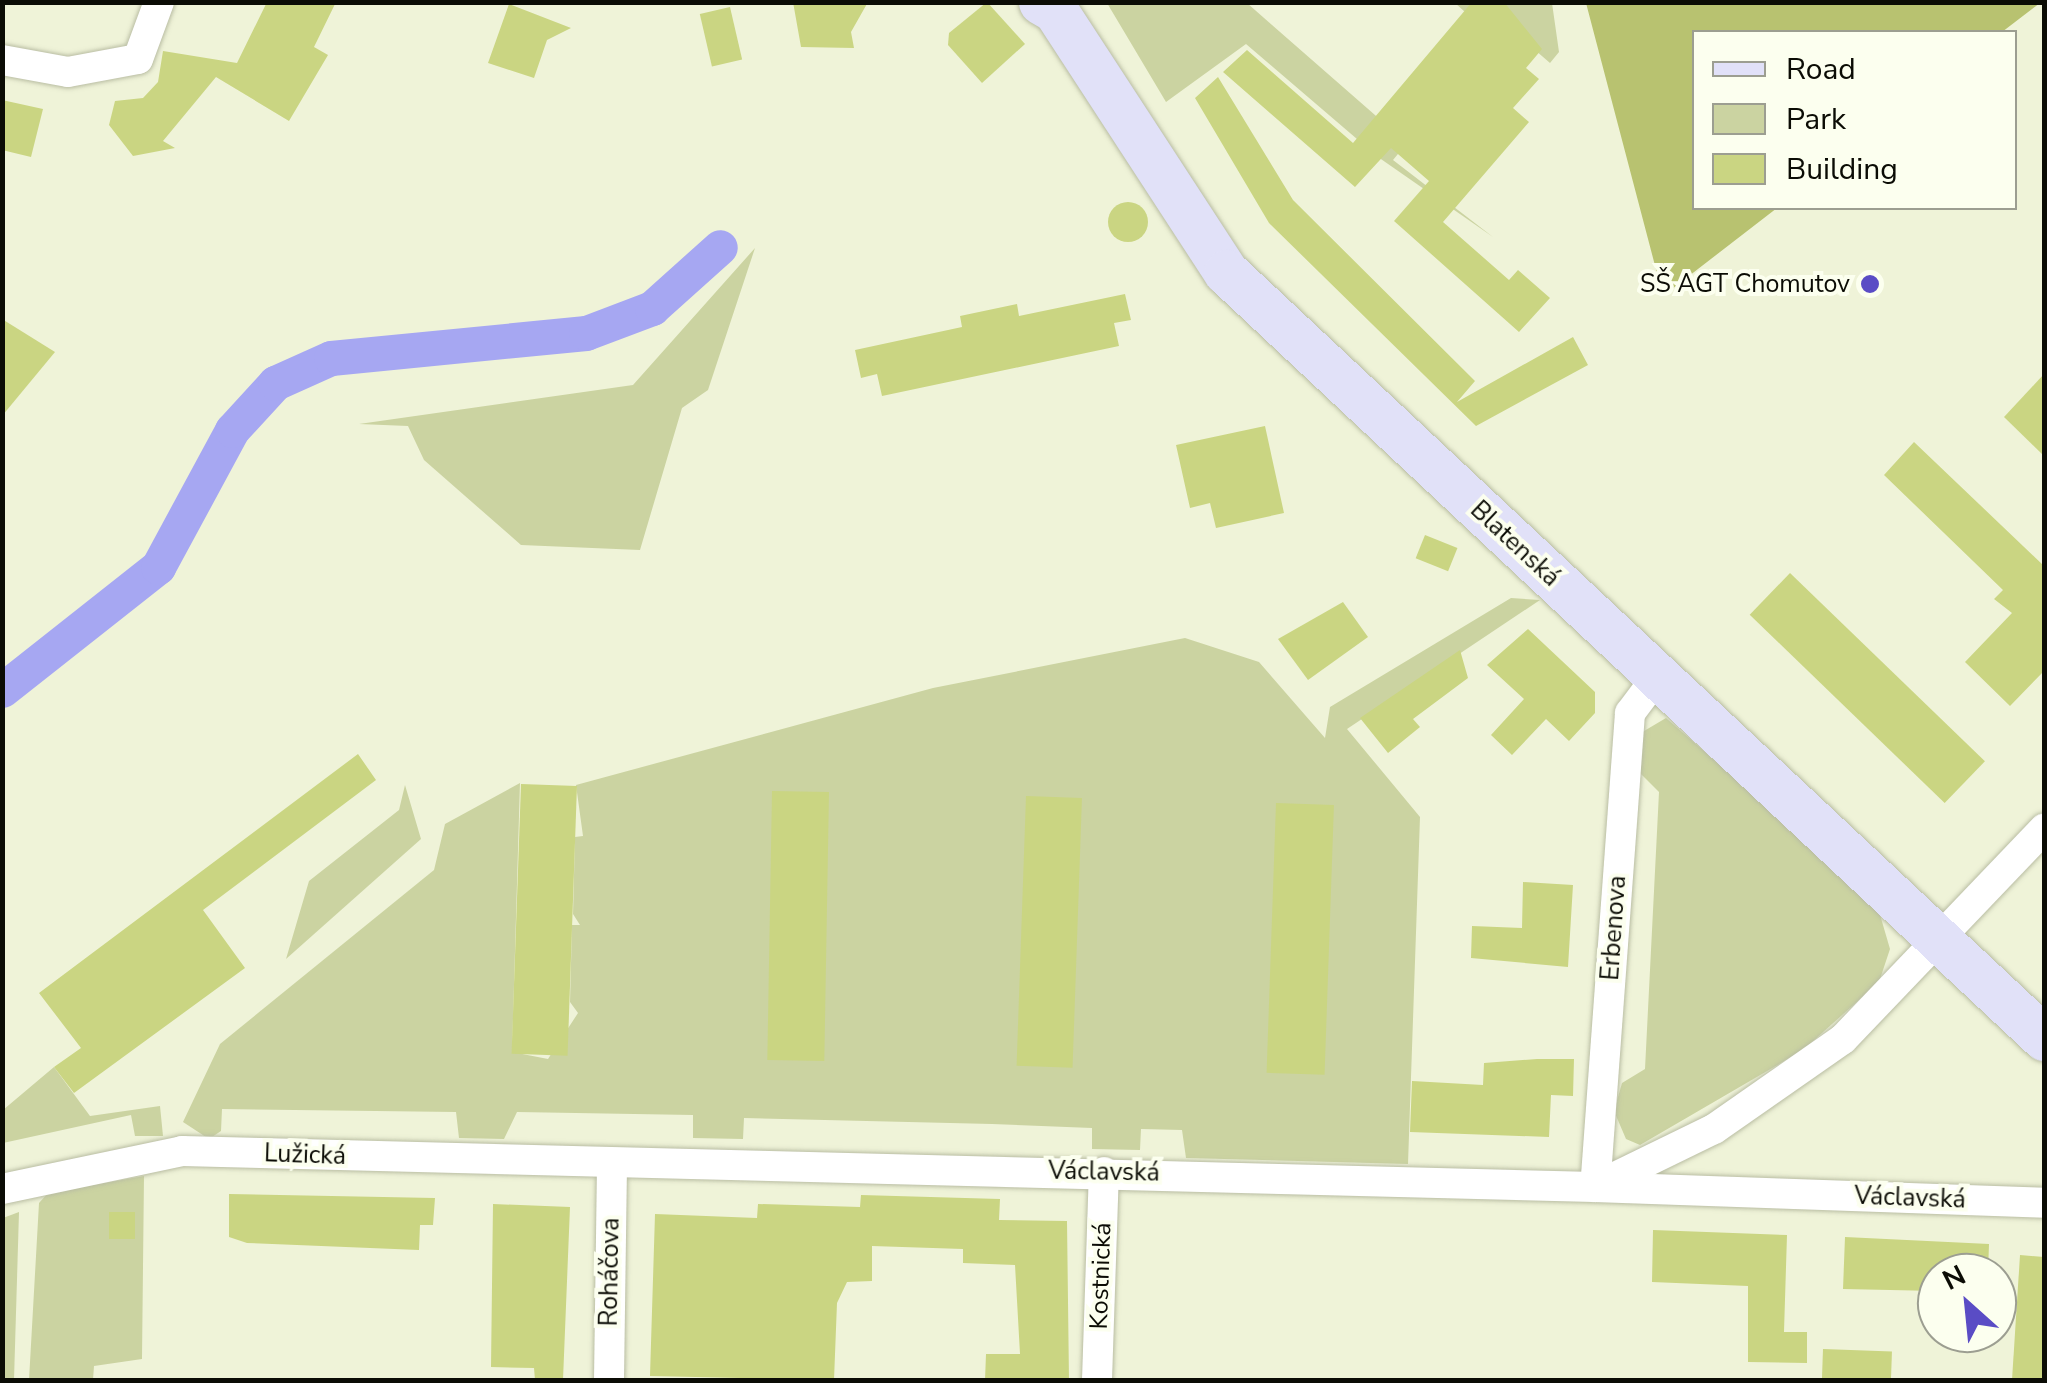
<!DOCTYPE html>
<meta charset="utf-8">
<style>
body{margin:0}
#map{position:relative;width:2047px;height:1383px;overflow:hidden;background:#eff3d8;font-family:"Nunito Sans",sans-serif}
div>[style]{position:absolute}
[style*='--x']{left:calc(var(--x)*1px);top:calc(var(--y)*1px);width:calc(var(--w)*1px);rotate:calc(var(--a)*1deg)}
.green>*{inset:0;background:#cbd3a1}
.forest>*{inset:0;background:#b8c270}
.canal>*{height:35px;margin:-17.5px;padding:0 17.5px;transform-origin:17.5px;border-radius:17.5px;background:#a6a7f2}
.building>*{inset:0;background:#cad582;transform-origin:0 0}
.round{border-radius:50%}
.roads{filter:drop-shadow(0 0 2px #b9bda3) drop-shadow(0 0 2px #b9bda3)}
.street>*{height:30px;margin:-15px;padding:0 15px;transform-origin:15px;border-radius:15px;background:#fff}
.secondary>*{height:45px;margin:-22.5px;padding:0 22.5px;transform-origin:22.5px;border-radius:22.5px;background:#e1e1f8}
.dots>*{width:28px;height:28px;translate:-50% -50%;box-sizing:border-box;border:5px solid #fcffef;border-radius:50%}
span{translate:-50% -50%;white-space:nowrap;text-align:center;line-height:1.15;-webkit-text-stroke:8px #fcffef;paint-order:stroke}
.poi-label{font-size:25px;color:#0b0c05}
.right{translate:-100% -50%;text-align:right}
.street-label{font-size:25px;color:#0b0c05}
.frame{position:absolute;inset:0;border:5px solid #0b0c05;pointer-events:none}
.legend{position:absolute;left:1692px;top:30px;width:325px;height:180px;box-sizing:border-box;background:#fcffef;border:2px solid #9c9e91;margin:0;padding:12px 18px;list-style:none;font-size:30px;color:#0b0c05}
.legend li{display:flex;align-items:center;gap:20px;height:50px}
.legend b{width:50px;border:2px solid #9c9e91}
.north{position:absolute;left:1917px;top:1253px;width:100px;height:100px;box-sizing:border-box;background:#fcffef;border:2px solid #9c9e91;border-radius:50%;rotate:333deg;font-size:28px;font-weight:700;line-height:40px;text-align:center;color:#0b0c05}
.north::after{content:'';display:block;margin:auto;width:35px;height:45px;background:#5a4cc5;clip-path:polygon(50% 0,100% 100%,50% 72%,0 100%)}
</style>
<div id="map">
<div class="green">
<i style="clip-path:polygon(1107px 3px,1247px 3px,1407px 143px,1393px 160px,1493px 237px,1378px 157px,1246px 44px,1166px 102px)"></i>
<i style="clip-path:polygon(1455px 3px,1552px 3px,1559px 52px,1550px 63px,1535px 50px,1523px 64px)"></i>
<i style="clip-path:polygon(755px 248px,708px 390px,682px 408px,640px 550px,521px 545px,424px 460px,408px 426px,359px 424px,633px 385px)"></i>
<i style="clip-path:polygon(1511px 598px,1540px 600px,1347px 729px,1420px 817px,1408px 1164px,1186px 1158px,1182px 1130px,1141px 1129px,1140px 1150px,1092px 1149px,1092px 1128px,992px 1124px,744px 1118px,743px 1139px,693px 1138px,693px 1115px,517px 1112px,504px 1139px,459px 1138px,456px 1112px,222px 1109px,221px 1131px,209px 1139px,183px 1122px,220px 1044px,434px 870px,445px 824px,520px 783px,512px 1052px,548px 1059px,578px 1013px,570px 1002px,572px 925px,580px 925px,573px 914px,575px 837px,583px 836px,576px 785px,933px 688px,1185px 638px,1259px 662px,1325px 738px,1330px 707px)"></i>
<i style="clip-path:polygon(1666px 718px,1876px 901px,1890px 949px,1879px 982px,1803px 1050px,1640px 1145px,1626px 1139px,1614px 1111px,1622px 1083px,1645px 1069px,1659px 792px,1637px 770px,1639px 734px)"></i>
<i style="clip-path:polygon(405px 785px,421px 839px,286px 959px,309px 881px,399px 810px)"></i>
<i style="clip-path:polygon(54px 1067px,90px 1116px,160px 1106px,163px 1136px,135px 1136px,131px 1115px,3px 1143px,3px 1110px)"></i>
<i style="clip-path:polygon(144px 1176px,142px 1359px,94px 1366px,93px 1380px,29px 1380px,39px 1203px,48px 1193px)"></i>
<i style="clip-path:polygon(19px 1212px,14px 1380px,3px 1380px,3px 1218px)"></i>
</div>
<div class="forest">
<i style="clip-path:polygon(1586px 3px,1586px 2px,2040px 3px,2002px 32px,1694px 32px,1694px 208px,1777px 208px,1663px 296px)"></i>
</div>
<div class="canal">
<i style="--x:2;--y:690;--w:199;--a:-38.3"></i>
<i style="--x:158;--y:567;--w:156;--a:-61.6"></i>
<i style="--x:232;--y:430;--w:64;--a:-47.5"></i>
<i style="--x:275;--y:383;--w:61;--a:-24.1"></i>
<i style="--x:331;--y:358;--w:256;--a:-5.6"></i>
<i style="--x:586;--y:333;--w:71;--a:-20.7"></i>
<i style="--x:652;--y:308;--w:91;--a:-41.9"></i>
</div>
<div class="building">
<i style="clip-path:polygon(267px 2px,336px 2px,314px 47px,328px 55px,289px 121px,216px 77px,163px 141px,175px 148px,133px 156px,109px 125px,115px 101px,143px 98px,158px 82px,163px 51px,237px 63px)"></i>
<i style="clip-path:polygon(793px 2px,868px 2px,851px 32px,854px 48px,801px 47px)"></i>
<i style="clip-path:polygon(987px 2px,1025px 44px,982px 83px,948px 45px,949px 33px)"></i>
<i style="clip-path:polygon(1472px 2px,1504px 2px,1542px 49px,1526px 68px,1539px 79px,1513px 108px,1529px 122px,1443px 222px,1509px 280px,1518px 270px,1550px 298px,1519px 332px,1394px 221px,1429px 181px,1391px 148px,1355px 187px,1223px 72px,1247px 50px,1353px 143px)"></i>
<i style="clip-path:polygon(509px 4px,571px 28px,547px 40px,534px 78px,488px 63px)"></i>
<i style="left:730px;top:7px;width:54px;height:31px;rotate:77deg"></i>
<i style="clip-path:polygon(1218px 77px,1293px 200px,1475px 381px,1457px 402px,1573px 337px,1588px 365px,1476px 426px,1269px 223px,1195px 98px)"></i>
<i style="clip-path:polygon(2px 100px,43px 109px,31px 157px,2px 150px)"></i>
<i class="round" style="left:1108px;top:202px;width:40px;height:40px"></i>
<i style="clip-path:polygon(1125px 294px,1131px 320px,1114px 323px,1119px 346px,882px 396px,877px 374px,861px 378px,855px 350px,962px 327px,960px 316px,1017px 304px,1019px 316px)"></i>
<i style="clip-path:polygon(2px 319px,55px 352px,2px 416px)"></i>
<i style="clip-path:polygon(2044px 374px,2044px 456px,2004px 417px)"></i>
<i style="clip-path:polygon(1265px 426px,1284px 513px,1216px 528px,1210px 503px,1190px 508px,1176px 445px)"></i>
<i style="clip-path:polygon(1914px 442px,2044px 566px,2044px 671px,2010px 706px,1965px 662px,2012px 613px,1994px 599px,2003px 590px,1884px 475px)"></i>
<i style="left:1425px;top:535px;width:35px;height:25px;rotate:22deg"></i>
<i style="left:1790px;top:573px;width:271px;height:58px;rotate:44deg"></i>
<i style="clip-path:polygon(1343px 602px,1368px 637px,1308px 680px,1278px 639px)"></i>
<i style="clip-path:polygon(1528px 629px,1595px 692px,1595px 713px,1569px 741px,1546px 719px,1512px 755px,1491px 735px,1524px 699px,1487px 665px)"></i>
<i style="clip-path:polygon(1460px 650px,1468px 678px,1413px 719px,1420px 727px,1388px 753px,1360px 718px)"></i>
<i style="clip-path:polygon(358px 754px,376px 780px,203px 910px,245px 968px,74px 1093px,54px 1067px,81px 1048px,39px 993px)"></i>
<i style="left:521px;top:784px;width:56px;height:270px;rotate:2deg"></i>
<i style="left:772px;top:791px;width:57px;height:269px;rotate:1deg"></i>
<i style="left:1026px;top:796px;width:56px;height:270px;rotate:2deg"></i>
<i style="left:1276px;top:803px;width:58px;height:270px;rotate:2deg"></i>
<i style="clip-path:polygon(1523px 882px,1573px 885px,1568px 967px,1471px 958px,1472px 926px,1522px 928px)"></i>
<i style="clip-path:polygon(1537px 1059px,1574px 1059px,1573px 1096px,1551px 1095px,1549px 1137px,1410px 1132px,1412px 1081px,1483px 1085px,1484px 1063px)"></i>
<i style="clip-path:polygon(229px 1194px,435px 1198px,433px 1225px,420px 1225px,419px 1250px,247px 1243px,229px 1237px)"></i>
<i style="clip-path:polygon(861px 1195px,1000px 1199px,999px 1220px,1067px 1221px,1069px 1380px,985px 1380px,986px 1354px,1020px 1354px,1015px 1265px,963px 1263px,963px 1249px,872px 1246px,872px 1281px,847px 1282px,837px 1303px,834px 1380px,650px 1376px,655px 1214px,757px 1218px,758px 1204px,860px 1207px)"></i>
<i style="clip-path:polygon(493px 1204px,570px 1207px,563px 1380px,535px 1380px,534px 1368px,491px 1367px)"></i>
<i style="left:109px;top:1212px;width:26px;height:27px"></i>
<i style="clip-path:polygon(1653px 1230px,1787px 1235px,1784px 1332px,1807px 1332px,1807px 1363px,1748px 1362px,1748px 1286px,1652px 1282px)"></i>
<i style="clip-path:polygon(1845px 1237px,1989px 1244px,1988px 1273px,1937px 1273px,1937px 1291px,1843px 1289px)"></i>
<i style="clip-path:polygon(2020px 1255px,2044px 1257px,2044px 1380px,2012px 1380px)"></i>
<i style="left:1823px;top:1349px;width:69px;height:31px;rotate:2deg"></i>
</div>
<div class="roads">
<div class="street">
<i style="--x:2;--y:60;--w:67;--a:10.3"></i>
<i style="--x:68;--y:72;--w:71;--a:-10.5"></i>
<i style="--x:138;--y:59;--w:61;--a:-69.8"></i>
<i style="--x:1657;--y:677;--w:45;--a:126.9"></i>
<i style="--x:1630;--y:713;--w:475;--a:94.2"></i>
<i style="--x:1595;--y:1187;--w:449;--a:2"></i>
<i style="--x:2;--y:1189;--w:184;--a:-11.9"></i>
<i style="--x:182;--y:1151;--w:1413;--a:1.46"></i>
<i style="--x:1595;--y:1187;--w:132;--a:-26"></i>
<i style="--x:1714;--y:1129;--w:157;--a:-34.9"></i>
<i style="--x:1843;--y:1039;--w:291;--a:-46.3"></i>
<i style="--x:609;--y:1380;--w:217;--a:-89.2"></i>
<i style="--x:1097;--y:1380;--w:208;--a:-88.1"></i>
</div>
<div class="secondary">
<i style="--x:1041;--y:2;--w:16;--a:30"></i>
<i style="--x:1055;--y:10;--w:313;--a:56.9"></i>
<i style="--x:1226;--y:272;--w:1121;--a:43.12"></i>
</div>
</div>
<div class="dots">
<i style="left:1870px;top:284px;background:#5a4cc5"></i>
</div>
<div class="poi-label">
<span class="right" style="left:1850px;top:284px">SŠ AGT Chomutov</span>
</div>
<div class="street-label">
<span style="left:1515px;top:544px;rotate:43deg">Blatenská</span>
<span style="left:1614px;top:928px;rotate:-86deg">Erbenova</span>
<span style="left:305px;top:1155px;rotate:2deg">Lužická</span>
<span style="left:1104px;top:1172px;rotate:1deg">Václavská</span>
<span style="left:1910px;top:1198px;rotate:2deg">Václavská</span>
<span style="left:610px;top:1272px;rotate:-89deg">Roháčova</span>
<span style="left:1101px;top:1276px;rotate:-88deg">Kostnická</span>
</div>
<div class="frame"></div>
<ul class="legend">
<li><b style="height:12px;background:#e1e1f8"></b>Road</li>
<li><b style="height:28px;background:#cbd3a1"></b>Park</li>
<li><b style="height:28px;background:#cad582"></b>Building</li>
</ul>
<div class="north">N</div>
</div>
